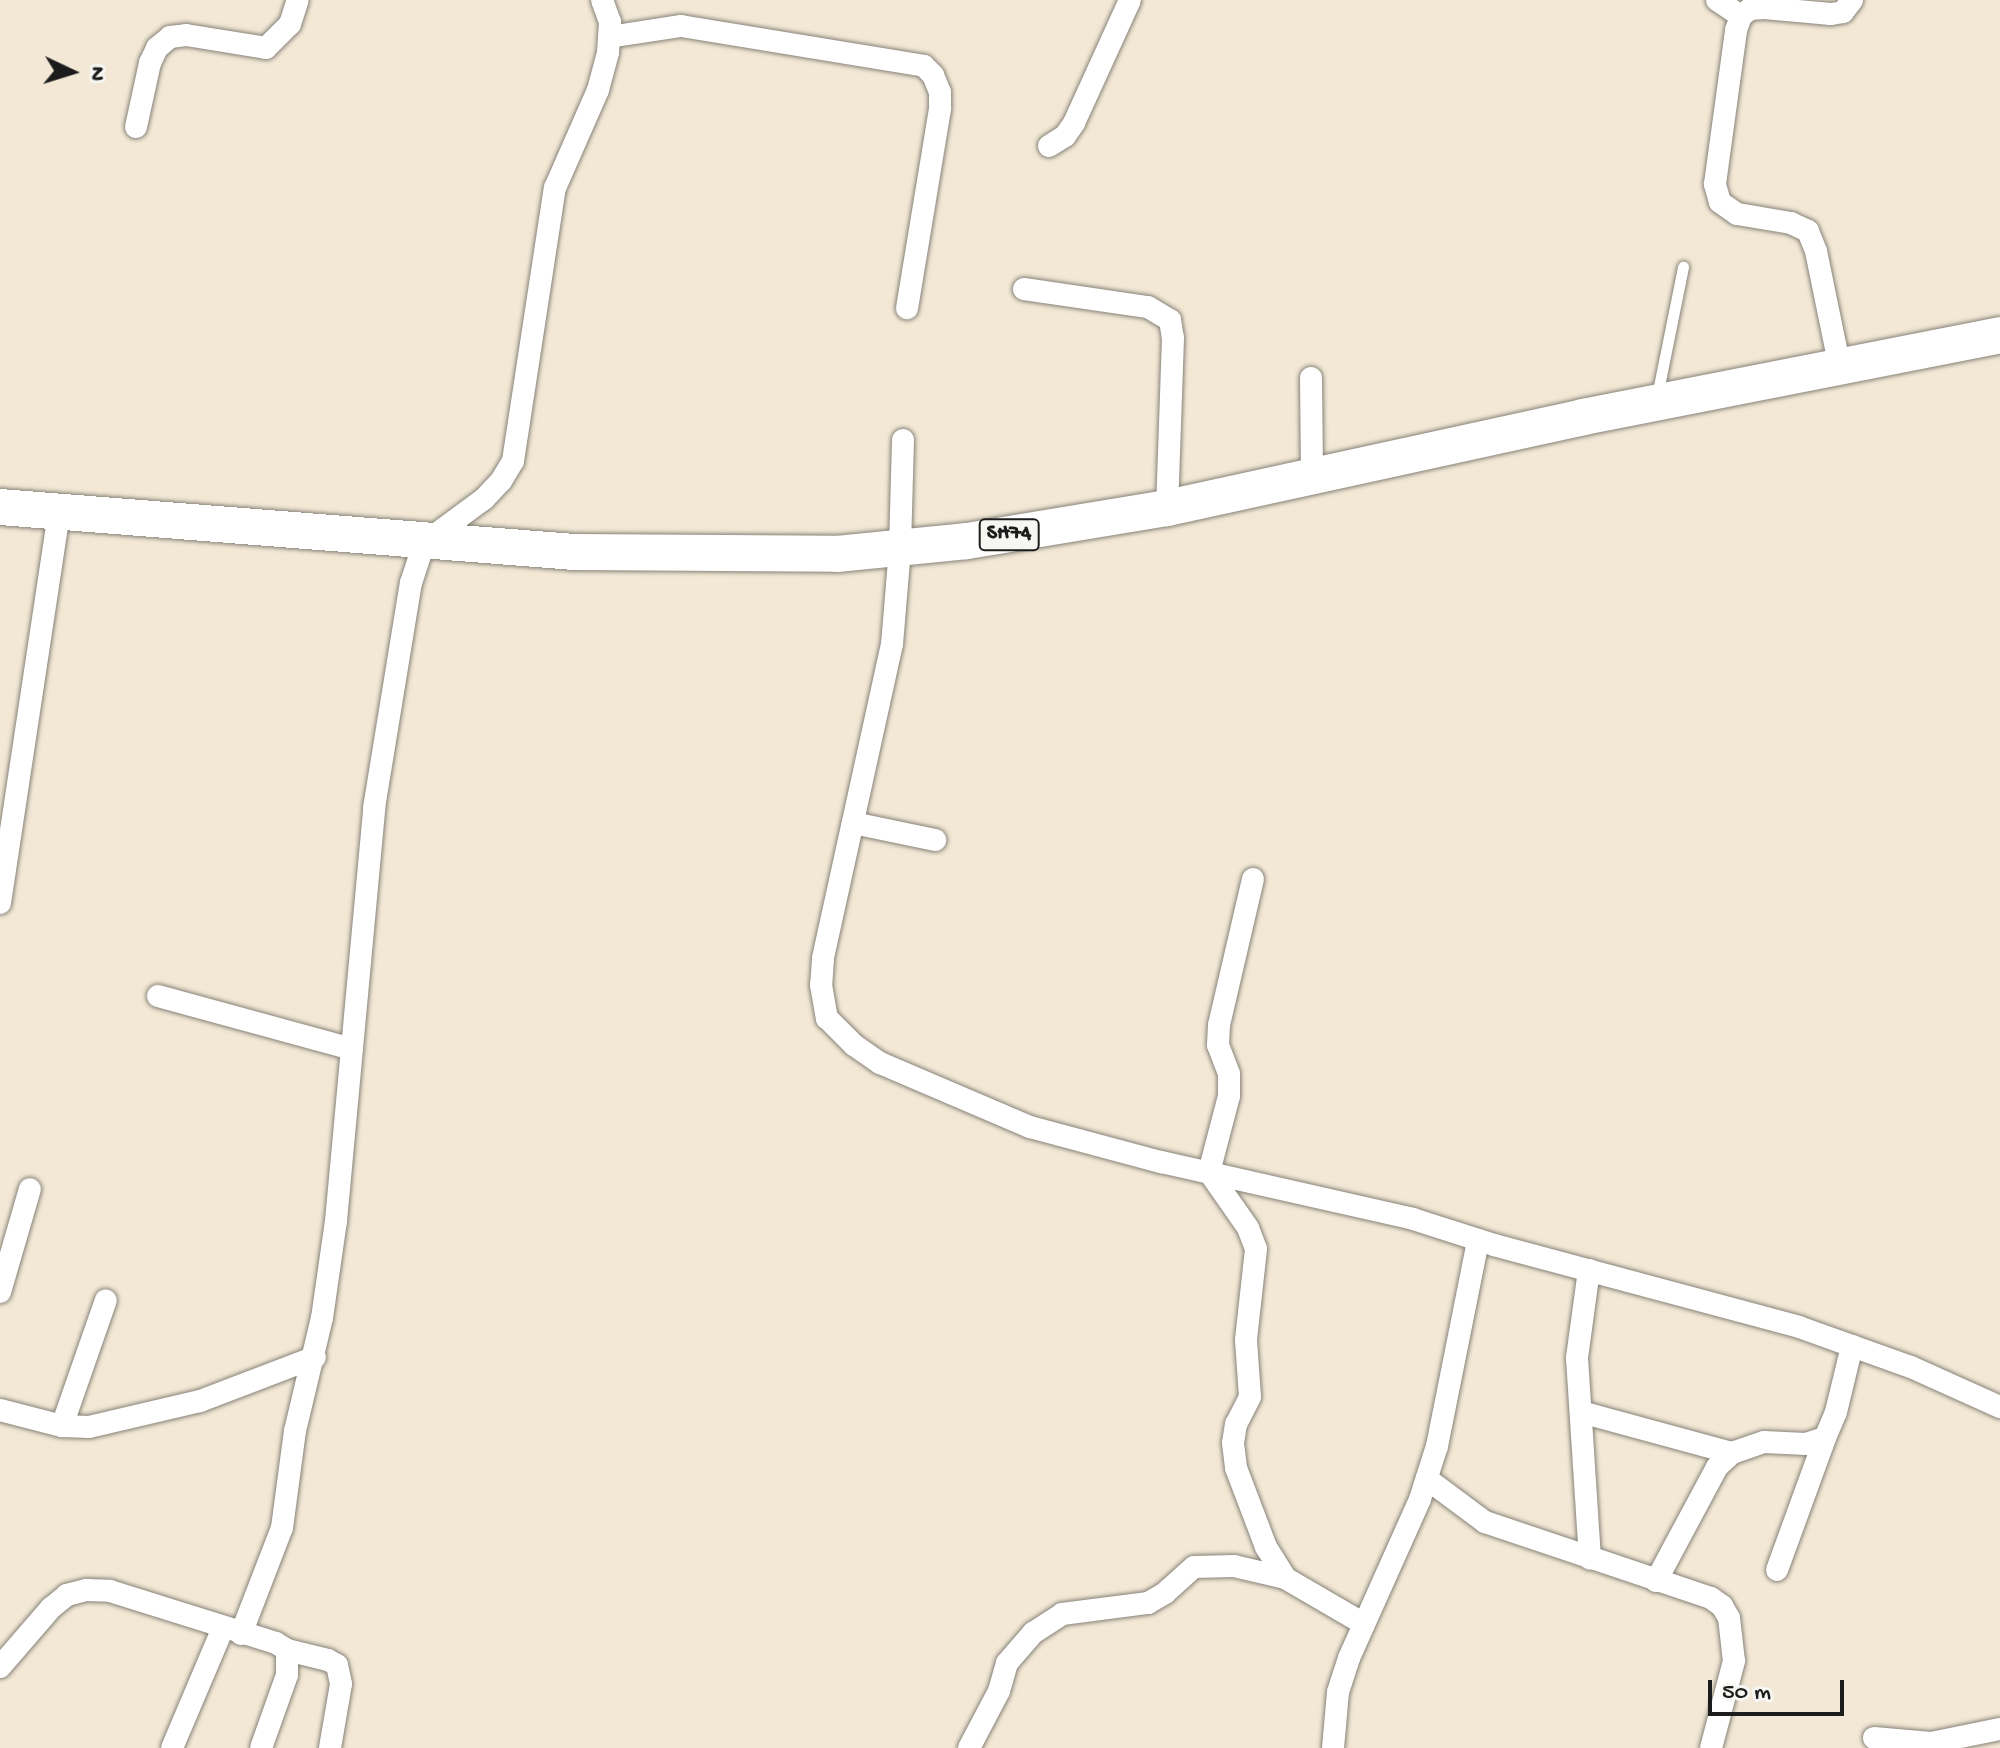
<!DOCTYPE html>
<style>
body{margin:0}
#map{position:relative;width:2000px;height:1748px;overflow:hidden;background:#f2e8d5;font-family:"Gochi Hand",sans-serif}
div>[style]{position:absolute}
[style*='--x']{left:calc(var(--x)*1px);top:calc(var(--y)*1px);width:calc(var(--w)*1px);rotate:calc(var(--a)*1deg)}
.roads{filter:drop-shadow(0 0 2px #878278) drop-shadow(0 0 2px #878278)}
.service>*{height:11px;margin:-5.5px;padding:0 5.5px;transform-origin:5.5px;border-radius:5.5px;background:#fff}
.minor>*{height:22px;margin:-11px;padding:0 11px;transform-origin:11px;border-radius:11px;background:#fff}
.trunk>*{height:36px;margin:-18px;padding:0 18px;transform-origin:18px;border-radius:18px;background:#fff}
span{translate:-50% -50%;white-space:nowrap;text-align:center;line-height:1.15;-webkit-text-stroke:8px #f6f6f2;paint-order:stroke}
.shield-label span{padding:2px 6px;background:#f6f6f2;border:2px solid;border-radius:6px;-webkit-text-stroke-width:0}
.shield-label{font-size:22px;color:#1c1c1c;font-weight:700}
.north{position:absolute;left:32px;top:32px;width:80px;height:80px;-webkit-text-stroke:6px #f6f6f2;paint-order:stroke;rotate:94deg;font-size:22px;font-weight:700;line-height:32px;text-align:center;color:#1c1c1c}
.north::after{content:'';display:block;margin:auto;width:28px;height:36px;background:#1c1c1c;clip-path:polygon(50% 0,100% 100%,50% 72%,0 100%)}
.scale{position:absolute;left:1708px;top:1680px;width:136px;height:36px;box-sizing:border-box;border:4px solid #1c1c1c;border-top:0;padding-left:10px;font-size:24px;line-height:28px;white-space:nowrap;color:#1c1c1c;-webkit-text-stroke:6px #f6f6f2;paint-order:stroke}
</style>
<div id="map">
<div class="roads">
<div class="service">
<i style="--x:1657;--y:396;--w:132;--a:-78.6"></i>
</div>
<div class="minor">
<i style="--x:1717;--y:0;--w:29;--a:34"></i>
<i style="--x:609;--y:37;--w:73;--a:-8.7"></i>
<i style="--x:681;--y:26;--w:246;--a:9.3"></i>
<i style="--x:924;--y:66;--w:13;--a:45"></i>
<i style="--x:933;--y:75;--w:18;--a:68"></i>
<i style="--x:940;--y:92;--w:17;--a:90"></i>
<i style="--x:940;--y:109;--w:202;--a:99.4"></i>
<i style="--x:136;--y:127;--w:66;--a:-77.7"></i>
<i style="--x:150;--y:63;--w:17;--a:-65"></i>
<i style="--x:157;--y:48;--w:17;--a:-40"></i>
<i style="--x:170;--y:37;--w:16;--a:-7"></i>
<i style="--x:186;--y:35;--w:81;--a:9.2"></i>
<i style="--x:266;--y:48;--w:34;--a:-45"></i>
<i style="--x:290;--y:24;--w:25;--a:-72"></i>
<i style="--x:1049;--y:146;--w:19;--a:-32"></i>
<i style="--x:1065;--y:136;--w:16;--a:-55"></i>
<i style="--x:1074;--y:123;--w:135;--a:-65.5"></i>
<i style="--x:1024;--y:289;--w:125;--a:8.3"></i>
<i style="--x:1148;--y:307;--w:26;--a:31"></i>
<i style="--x:1170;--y:320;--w:18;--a:81"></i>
<i style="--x:1173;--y:338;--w:170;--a:92"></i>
<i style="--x:1840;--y:368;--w:119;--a:-101.6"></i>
<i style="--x:1816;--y:251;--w:22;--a:-112"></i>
<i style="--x:1808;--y:231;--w:19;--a:-155"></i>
<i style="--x:1791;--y:223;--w:55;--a:-170.5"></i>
<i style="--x:1737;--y:214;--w:21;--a:-145"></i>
<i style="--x:1720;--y:202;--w:19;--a:-106"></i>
<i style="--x:1715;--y:184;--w:155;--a:-82.2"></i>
<i style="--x:1736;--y:30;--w:15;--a:-70"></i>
<i style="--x:1741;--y:16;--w:11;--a:-38"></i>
<i style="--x:1750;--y:9;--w:14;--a:-4"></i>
<i style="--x:1764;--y:8;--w:67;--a:5.1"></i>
<i style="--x:1831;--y:14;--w:12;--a:-9"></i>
<i style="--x:1843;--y:12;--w:15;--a:-53"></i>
<i style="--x:1311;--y:378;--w:97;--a:89.4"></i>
<i style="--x:903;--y:440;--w:109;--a:91.6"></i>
<i style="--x:900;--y:549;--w:95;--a:94.8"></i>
<i style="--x:892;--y:644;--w:322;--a:102.4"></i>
<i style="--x:823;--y:959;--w:26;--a:94"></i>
<i style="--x:821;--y:985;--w:34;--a:80"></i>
<i style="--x:827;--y:1018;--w:38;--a:45"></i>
<i style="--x:854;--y:1045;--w:32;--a:35"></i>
<i style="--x:880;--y:1063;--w:163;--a:23.1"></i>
<i style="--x:1030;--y:1127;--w:136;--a:15"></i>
<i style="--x:1161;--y:1162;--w:258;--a:12.7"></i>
<i style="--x:1413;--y:1219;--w:85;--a:17.8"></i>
<i style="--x:1494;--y:1245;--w:316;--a:15"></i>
<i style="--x:1799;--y:1327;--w:119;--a:19.7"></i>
<i style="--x:1911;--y:1367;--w:98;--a:24.2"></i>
<i style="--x:853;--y:823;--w:84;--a:11.7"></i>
<i style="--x:1253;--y:879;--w:150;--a:103.1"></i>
<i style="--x:1219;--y:1025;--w:20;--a:93"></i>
<i style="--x:1218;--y:1045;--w:31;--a:69"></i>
<i style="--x:1229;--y:1074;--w:22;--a:90"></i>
<i style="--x:1229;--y:1096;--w:79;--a:104.7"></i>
<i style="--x:1209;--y:1172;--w:68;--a:55.1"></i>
<i style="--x:1248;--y:1228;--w:22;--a:69"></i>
<i style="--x:1256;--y:1249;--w:92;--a:96.3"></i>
<i style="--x:1246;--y:1340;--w:57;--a:86"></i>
<i style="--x:1250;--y:1397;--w:30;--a:117"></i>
<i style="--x:1236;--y:1424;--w:19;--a:99"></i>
<i style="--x:1233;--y:1443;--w:25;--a:83"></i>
<i style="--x:1236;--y:1468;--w:85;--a:69.2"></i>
<i style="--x:1266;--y:1547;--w:36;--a:58"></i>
<i style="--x:0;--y:903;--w:394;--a:-81.4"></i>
<i style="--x:158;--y:996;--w:201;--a:15.3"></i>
<i style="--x:1589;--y:1270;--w:89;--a:97.8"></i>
<i style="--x:1577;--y:1358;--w:201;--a:86.3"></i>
<i style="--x:0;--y:1292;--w:107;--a:-73.8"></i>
<i style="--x:0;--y:1410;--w:64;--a:14.5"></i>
<i style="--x:62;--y:1426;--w:27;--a:2"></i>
<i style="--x:89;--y:1427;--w:114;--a:-13.2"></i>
<i style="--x:200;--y:1401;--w:123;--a:-20.9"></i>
<i style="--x:1581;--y:1412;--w:156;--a:15.2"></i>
<i style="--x:62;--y:1426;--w:133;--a:-70.8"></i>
<i style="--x:1427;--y:1479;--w:72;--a:36.6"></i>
<i style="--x:1485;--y:1522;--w:238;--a:18.6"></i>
<i style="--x:1711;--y:1598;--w:14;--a:36"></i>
<i style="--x:1722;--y:1606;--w:14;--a:60"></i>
<i style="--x:1729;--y:1618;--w:43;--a:83.4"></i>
<i style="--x:1734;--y:1661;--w:90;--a:104.8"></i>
<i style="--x:1777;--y:1570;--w:140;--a:-70"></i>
<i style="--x:1656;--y:1581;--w:129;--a:-61.8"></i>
<i style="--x:1717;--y:1467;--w:21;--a:-43"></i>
<i style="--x:1732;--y:1453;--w:34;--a:-19"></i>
<i style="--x:1764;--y:1442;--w:42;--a:2.7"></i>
<i style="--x:1806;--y:1444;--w:20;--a:-18"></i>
<i style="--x:1825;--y:1438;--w:28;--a:-67"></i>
<i style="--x:1836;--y:1412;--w:68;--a:-76.4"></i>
<i style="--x:241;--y:1634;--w:114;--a:-68.9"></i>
<i style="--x:282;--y:1528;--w:98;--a:-82.4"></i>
<i style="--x:295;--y:1431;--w:116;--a:-76.6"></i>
<i style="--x:322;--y:1318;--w:98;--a:-81.8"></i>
<i style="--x:336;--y:1221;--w:415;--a:-84.7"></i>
<i style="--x:374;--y:808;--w:228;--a:-80.7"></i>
<i style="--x:411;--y:583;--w:42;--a:-72"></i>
<i style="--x:424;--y:543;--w:74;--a:-36.3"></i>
<i style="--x:484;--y:499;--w:25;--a:-47"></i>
<i style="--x:501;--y:481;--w:23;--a:-59"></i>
<i style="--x:513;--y:461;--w:276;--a:-81.3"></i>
<i style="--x:555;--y:188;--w:107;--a:-66.3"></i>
<i style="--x:598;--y:90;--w:39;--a:-75"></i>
<i style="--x:608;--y:52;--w:30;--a:-86"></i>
<i style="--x:610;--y:22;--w:23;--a:-110"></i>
<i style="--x:287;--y:1650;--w:42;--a:13.7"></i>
<i style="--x:328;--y:1660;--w:10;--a:29"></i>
<i style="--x:337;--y:1665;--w:19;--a:78"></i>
<i style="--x:341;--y:1684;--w:65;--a:99.8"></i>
<i style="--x:0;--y:1667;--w:78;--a:-49.2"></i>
<i style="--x:51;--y:1608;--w:21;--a:-39"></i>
<i style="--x:67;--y:1595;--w:20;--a:-15"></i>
<i style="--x:86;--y:1590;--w:24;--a:2"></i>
<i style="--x:110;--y:1591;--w:174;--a:17.4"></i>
<i style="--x:276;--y:1643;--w:13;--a:32"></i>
<i style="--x:287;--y:1650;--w:25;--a:90"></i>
<i style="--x:287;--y:1675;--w:77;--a:109.6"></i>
<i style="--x:1874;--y:1738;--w:57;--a:5"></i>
<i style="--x:1931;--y:1743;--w:70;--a:-11.5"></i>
<i style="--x:172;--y:1748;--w:130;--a:-67"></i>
<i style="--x:969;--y:1748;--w:64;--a:-62.2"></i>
<i style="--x:999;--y:1691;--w:29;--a:-74"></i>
<i style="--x:1007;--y:1663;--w:40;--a:-49"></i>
<i style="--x:1033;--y:1633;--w:35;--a:-33"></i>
<i style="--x:1062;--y:1614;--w:87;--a:-7.3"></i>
<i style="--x:1148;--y:1603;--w:20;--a:-30"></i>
<i style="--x:1165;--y:1593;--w:39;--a:-42"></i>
<i style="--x:1194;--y:1567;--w:40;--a:-1.4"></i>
<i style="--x:1234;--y:1566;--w:52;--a:13.2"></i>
<i style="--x:1285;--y:1578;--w:91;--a:30.2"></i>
<i style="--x:1333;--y:1748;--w:56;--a:-84.9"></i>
<i style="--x:1338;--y:1692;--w:36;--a:-72"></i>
<i style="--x:1349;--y:1658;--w:174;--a:-65.9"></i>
<i style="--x:1420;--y:1499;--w:56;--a:-72.2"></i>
<i style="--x:1437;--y:1446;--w:210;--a:-78.7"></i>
</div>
<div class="trunk">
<i style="--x:0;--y:507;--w:576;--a:4.48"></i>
<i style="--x:574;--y:552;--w:263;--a:0.4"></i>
<i style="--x:837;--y:554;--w:131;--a:-5.7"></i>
<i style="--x:967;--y:541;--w:203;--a:-9.4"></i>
<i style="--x:1167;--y:508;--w:426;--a:-12.3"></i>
<i style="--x:1583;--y:417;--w:425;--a:-11.1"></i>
</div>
</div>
<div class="shield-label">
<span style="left:1009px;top:535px">SH74</span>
</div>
<div class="north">N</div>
<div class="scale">50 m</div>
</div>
